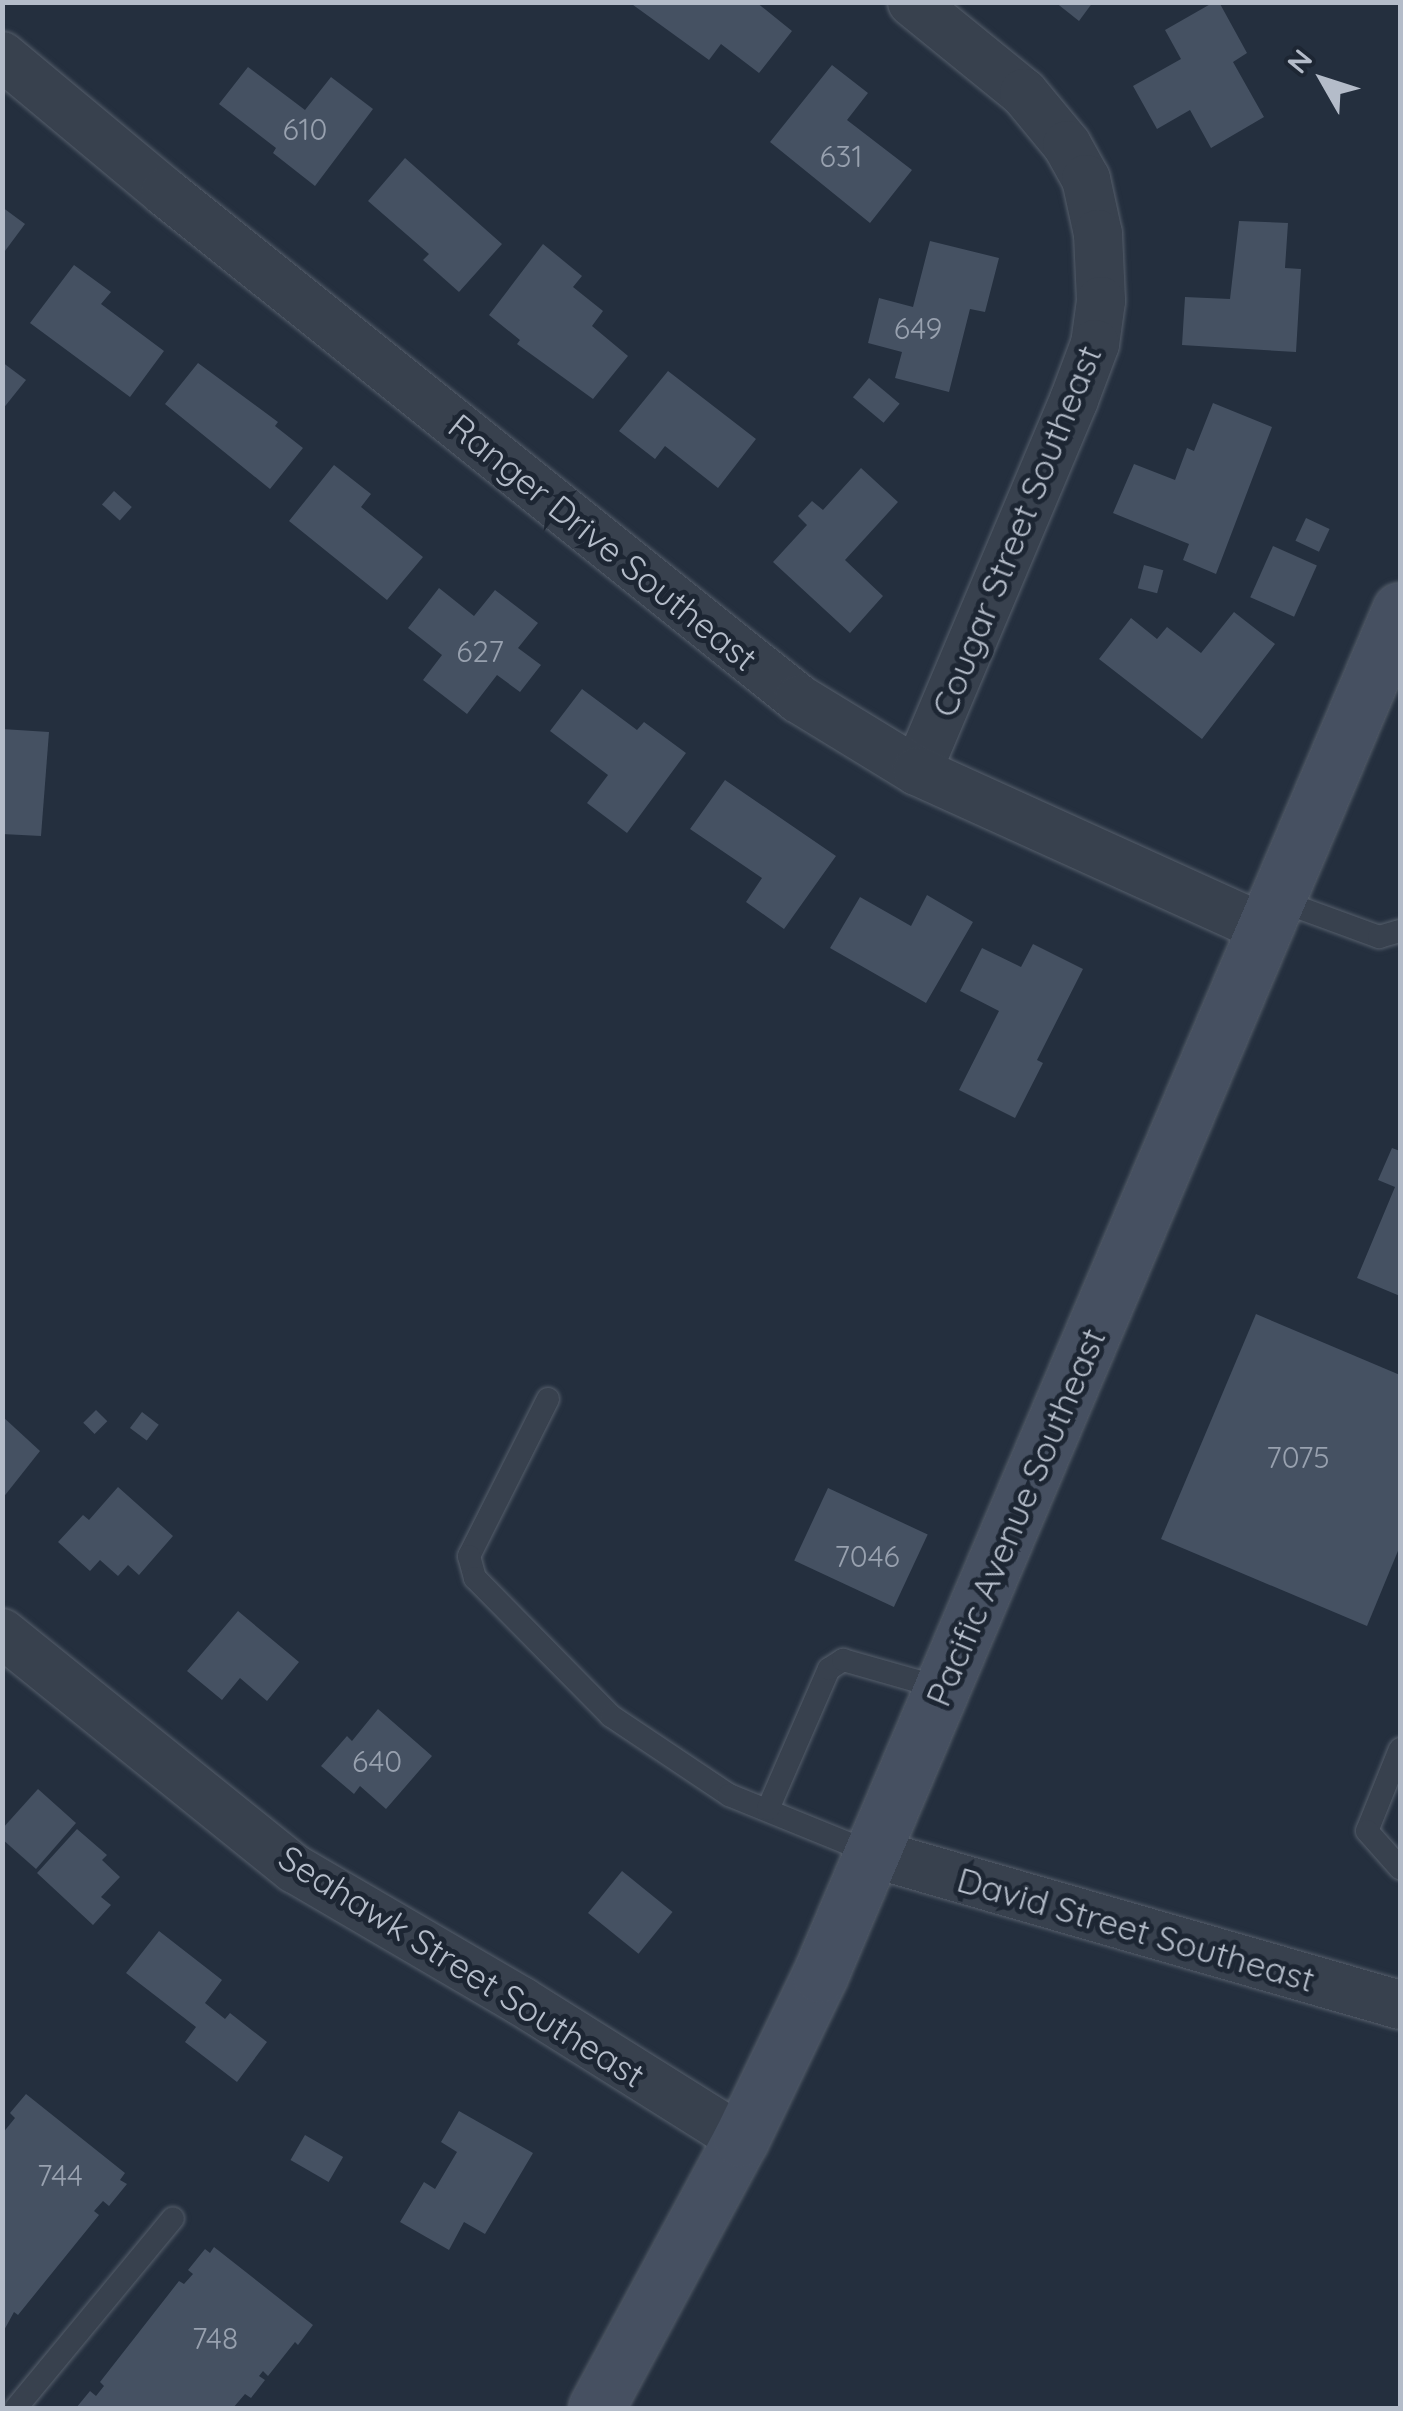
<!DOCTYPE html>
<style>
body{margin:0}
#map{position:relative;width:1403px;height:2411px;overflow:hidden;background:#242f3e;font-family:Quicksand,sans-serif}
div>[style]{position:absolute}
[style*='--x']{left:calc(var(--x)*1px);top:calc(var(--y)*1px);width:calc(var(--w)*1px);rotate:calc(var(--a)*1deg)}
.building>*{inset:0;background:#455162;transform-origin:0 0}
.roads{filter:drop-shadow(0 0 2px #565f6c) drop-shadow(0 0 2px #565f6c)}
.service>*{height:22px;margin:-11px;padding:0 11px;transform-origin:11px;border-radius:11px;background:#38414e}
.minor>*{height:48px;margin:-24px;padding:0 24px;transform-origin:24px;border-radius:24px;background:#38414e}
.secondary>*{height:55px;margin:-27.5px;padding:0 27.5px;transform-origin:27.5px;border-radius:27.5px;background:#465061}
span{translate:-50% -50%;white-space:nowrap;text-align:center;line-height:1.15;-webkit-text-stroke:10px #1d2633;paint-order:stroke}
.number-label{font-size:30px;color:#98a1af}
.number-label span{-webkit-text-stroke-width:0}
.street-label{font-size:35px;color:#b4bcc9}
.frame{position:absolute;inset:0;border:5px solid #b4bcc9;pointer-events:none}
.north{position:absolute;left:1273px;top:30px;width:100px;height:100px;-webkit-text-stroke:8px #1d2633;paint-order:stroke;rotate:309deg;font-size:28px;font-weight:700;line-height:40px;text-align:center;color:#b4bcc9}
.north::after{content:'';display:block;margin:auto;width:35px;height:45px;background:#b4bcc9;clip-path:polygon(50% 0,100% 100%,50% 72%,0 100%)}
</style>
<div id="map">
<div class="building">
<i style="clip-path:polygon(629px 2px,756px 2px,792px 31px,759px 73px,721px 44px,709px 60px)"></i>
<i style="clip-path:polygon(1055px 2px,1093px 2px,1079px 21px)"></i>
<i style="clip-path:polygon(1214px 2px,1219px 2px,1247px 53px,1233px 62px,1264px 117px,1211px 148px,1190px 110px,1157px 129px,1133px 86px,1181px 59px,1165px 30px)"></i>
<i style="clip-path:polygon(832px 65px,868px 93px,847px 120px,912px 170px,870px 223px,770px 142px)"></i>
<i style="clip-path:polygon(248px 67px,305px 110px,331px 77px,373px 109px,315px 186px,273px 153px,276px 148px,219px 104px)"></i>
<i style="clip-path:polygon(405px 158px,502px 244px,459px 292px,423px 260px,429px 254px,368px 201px)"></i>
<i style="clip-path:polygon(2px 207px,25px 224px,2px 255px)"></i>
<i style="clip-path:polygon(1239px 221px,1288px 223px,1285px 268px,1301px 269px,1296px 352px,1182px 345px,1185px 297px,1230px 299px)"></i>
<i style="clip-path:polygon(930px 241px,999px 258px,985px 312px,970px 309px,949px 392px,895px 378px,902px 352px,868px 343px,879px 298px,913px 307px)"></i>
<i style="clip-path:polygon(543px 244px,582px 276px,573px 287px,603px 311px,592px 326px,628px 356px,593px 399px,517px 344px,520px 340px,489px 315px)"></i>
<i style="clip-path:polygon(74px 265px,111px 292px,101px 304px,164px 351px,130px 397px,30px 323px)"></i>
<i style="clip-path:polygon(2px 362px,26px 380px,2px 410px)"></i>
<i style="clip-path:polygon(198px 363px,278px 422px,275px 426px,303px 448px,270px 489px,165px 404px)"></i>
<i style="clip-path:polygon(668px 371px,756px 439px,718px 488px,665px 446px,655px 459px,619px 431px)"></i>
<i style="left:869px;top:378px;width:40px;height:25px;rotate:40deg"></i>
<i style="clip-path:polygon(1213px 403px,1272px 427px,1216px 574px,1183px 560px,1189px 544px,1113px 513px,1134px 464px,1175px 480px,1187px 448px,1194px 451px)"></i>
<i style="clip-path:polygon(334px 465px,371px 494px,361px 507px,423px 557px,387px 600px,289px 521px)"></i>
<i style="clip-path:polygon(861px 468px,898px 502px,845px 560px,883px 596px,850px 633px,773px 562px,807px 525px,798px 516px,812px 501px,823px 510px)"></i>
<i style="left:114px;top:491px;width:24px;height:18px;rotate:42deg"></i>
<i style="left:1306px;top:518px;width:26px;height:25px;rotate:25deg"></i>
<i style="left:1273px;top:546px;width:48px;height:56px;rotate:24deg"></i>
<i style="left:1144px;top:565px;width:20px;height:24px;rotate:15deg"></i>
<i style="clip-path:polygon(439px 588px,474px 616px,495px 590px,538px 623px,518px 648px,541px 665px,520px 692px,497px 675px,467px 714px,423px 680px,442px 655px,408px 628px)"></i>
<i style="clip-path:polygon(1234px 612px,1275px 644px,1202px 739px,1099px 659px,1131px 618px,1157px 639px,1167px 627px,1201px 653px)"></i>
<i style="clip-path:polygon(582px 689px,637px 730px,644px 722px,686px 753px,627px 833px,587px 803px,608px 775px,550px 731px)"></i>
<i style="clip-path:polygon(2px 729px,49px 732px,41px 836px,2px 834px)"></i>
<i style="clip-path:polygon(725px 780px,836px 856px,784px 929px,746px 902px,762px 878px,690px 829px)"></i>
<i style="clip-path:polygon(927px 895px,973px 922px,926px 1003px,830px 948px,860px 897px,911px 926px)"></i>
<i style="clip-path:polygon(1033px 944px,1083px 969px,1037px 1060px,1043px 1063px,1015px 1118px,959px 1090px,999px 1011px,960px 991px,982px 948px,1021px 967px)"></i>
<i style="clip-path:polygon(1392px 1148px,1400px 1151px,1400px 1296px,1357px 1278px,1395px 1187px,1378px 1180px)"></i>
<i style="clip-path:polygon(1256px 1314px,1400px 1375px,1400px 1546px,1367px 1626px,1161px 1539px)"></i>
<i style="left:96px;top:1410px;width:16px;height:18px;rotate:45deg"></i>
<i style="left:142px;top:1412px;width:21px;height:20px;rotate:37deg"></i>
<i style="clip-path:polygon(2px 1416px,40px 1451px,2px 1499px)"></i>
<i style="clip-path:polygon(118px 1487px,173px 1536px,139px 1575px,128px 1565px,118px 1576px,100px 1560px,90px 1571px,58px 1542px,83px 1515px,89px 1520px)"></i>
<i style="left:828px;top:1488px;width:110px;height:80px;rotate:25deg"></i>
<i style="clip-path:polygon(238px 1611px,299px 1662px,267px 1701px,240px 1678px,222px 1700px,187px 1671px)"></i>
<i style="clip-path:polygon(378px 1709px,432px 1756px,386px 1809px,360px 1786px,354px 1794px,321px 1766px,347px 1736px,352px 1741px)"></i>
<i style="clip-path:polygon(38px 1789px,76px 1823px,36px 1869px,2px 1839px,2px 1829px)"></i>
<i style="clip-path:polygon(77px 1829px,107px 1855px,102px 1860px,120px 1877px,101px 1897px,111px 1905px,93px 1925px,37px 1873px)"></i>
<i style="left:622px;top:1871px;width:65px;height:54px;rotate:39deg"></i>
<i style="clip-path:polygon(159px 1931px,222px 1980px,205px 2003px,225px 2019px,230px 2013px,267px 2042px,237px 2082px,185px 2042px,196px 2027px,126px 1973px)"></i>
<i style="clip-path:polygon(26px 2094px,125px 2173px,120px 2180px,127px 2184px,109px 2206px,103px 2201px,94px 2211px,99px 2215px,18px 2315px,14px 2312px,2px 2334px,2px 2134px,15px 2118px,10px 2113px)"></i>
<i style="clip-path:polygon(459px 2111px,533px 2153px,485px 2234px,464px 2222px,449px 2250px,400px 2222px,424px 2182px,435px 2189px,457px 2152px,441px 2142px)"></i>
<i style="left:305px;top:2135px;width:44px;height:29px;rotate:30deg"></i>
<i style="clip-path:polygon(214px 2247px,313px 2325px,298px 2345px,295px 2342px,268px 2376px,263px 2371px,259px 2376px,265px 2380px,251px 2398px,245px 2394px,233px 2408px,76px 2408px,90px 2391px,96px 2396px,104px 2386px,100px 2382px,179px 2281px,184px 2284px,193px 2274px,188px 2270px,205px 2249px,210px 2253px)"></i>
</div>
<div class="roads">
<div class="service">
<i style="--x:1278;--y:900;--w:108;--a:20.1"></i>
<i style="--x:1379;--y:937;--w:22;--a:-16"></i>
<i style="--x:548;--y:1399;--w:176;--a:116.7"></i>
<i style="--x:469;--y:1556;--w:23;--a:75"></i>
<i style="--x:475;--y:1578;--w:194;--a:45.4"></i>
<i style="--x:611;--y:1716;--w:142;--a:33.8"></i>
<i style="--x:729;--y:1795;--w:154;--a:22.1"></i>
<i style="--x:1400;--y:1749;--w:88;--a:111.9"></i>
<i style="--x:1367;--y:1831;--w:50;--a:48.3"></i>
<i style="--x:768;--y:1809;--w:153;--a:-66.5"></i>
<i style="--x:829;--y:1669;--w:17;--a:-33"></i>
<i style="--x:843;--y:1660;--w:102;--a:15.9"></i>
<i style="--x:16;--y:2408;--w:246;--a:-50.4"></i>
</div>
<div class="minor">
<i style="--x:912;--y:2;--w:144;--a:39.1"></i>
<i style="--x:1024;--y:93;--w:67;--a:50.4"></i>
<i style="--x:1067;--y:145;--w:39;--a:61"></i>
<i style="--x:1086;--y:179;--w:56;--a:77.7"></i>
<i style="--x:1098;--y:234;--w:67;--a:87.4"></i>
<i style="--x:1101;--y:301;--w:43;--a:97.9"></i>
<i style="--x:1095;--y:344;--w:60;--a:110.6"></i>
<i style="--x:1074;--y:400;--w:403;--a:112.9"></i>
<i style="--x:2;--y:56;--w:212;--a:39.8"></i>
<i style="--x:165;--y:192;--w:812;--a:38.65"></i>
<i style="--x:799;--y:699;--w:138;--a:31.4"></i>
<i style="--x:917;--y:771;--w:383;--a:24.4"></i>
<i style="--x:2;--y:1633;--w:376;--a:38.9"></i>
<i style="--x:295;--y:1869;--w:262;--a:30.3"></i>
<i style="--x:521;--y:2001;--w:260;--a:32.1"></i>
<i style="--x:872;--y:1853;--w:549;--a:16.06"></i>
</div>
<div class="secondary">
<i style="--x:596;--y:2408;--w:306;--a:-61.7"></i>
<i style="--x:741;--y:2139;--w:182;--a:-64.3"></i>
<i style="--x:820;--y:1975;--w:1483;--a:-66.98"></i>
</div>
</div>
<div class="number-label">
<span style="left:305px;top:129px">610</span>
<span style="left:841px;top:156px">631</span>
<span style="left:918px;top:328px">649</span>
<span style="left:480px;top:651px">627</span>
<span style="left:1298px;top:1457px">7075</span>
<span style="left:867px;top:1556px">7046</span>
<span style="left:377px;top:1761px">640</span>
<span style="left:60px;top:2175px">744</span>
<span style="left:215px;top:2338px">748</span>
</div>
<div class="street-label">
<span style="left:1016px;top:531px;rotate:-68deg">Cougar Street Southeast</span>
<span style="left:603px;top:542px;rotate:39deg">Ranger Drive Southeast</span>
<span style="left:1015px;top:1517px;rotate:-67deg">Pacific Avenue Southeast</span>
<span style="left:1136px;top:1929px;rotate:16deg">David Street Southeast</span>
<span style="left:462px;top:1966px;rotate:32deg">Seahawk Street Southeast</span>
</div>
<div class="frame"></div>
<div class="north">N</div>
</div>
